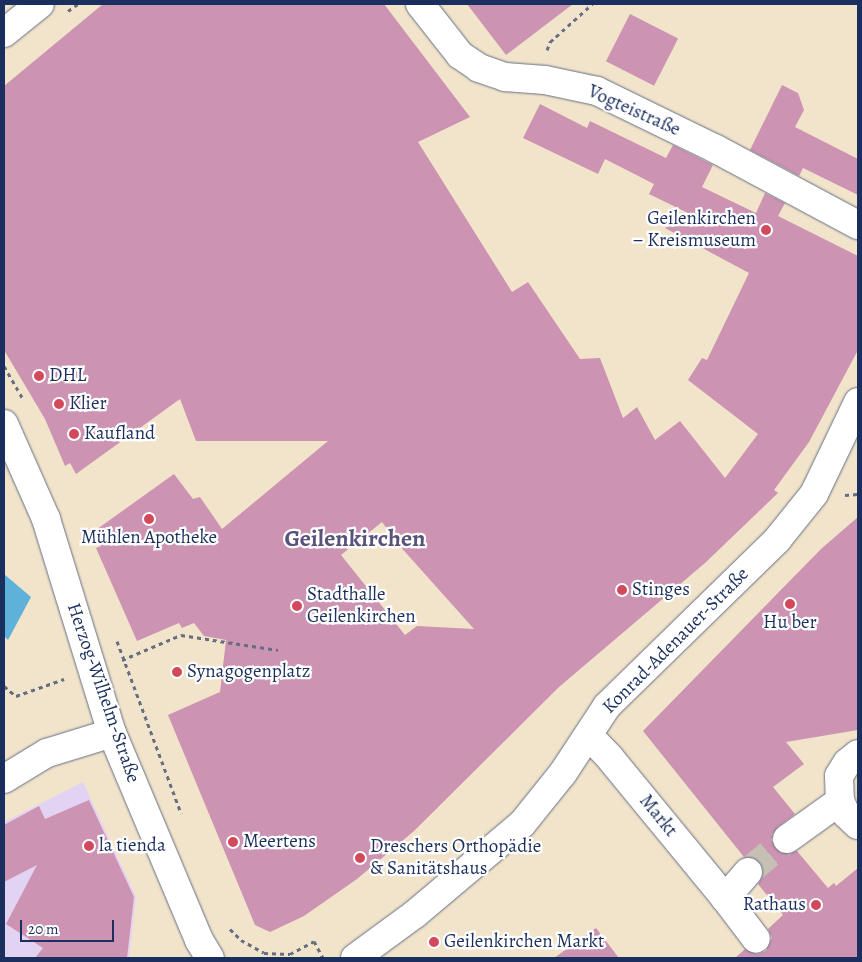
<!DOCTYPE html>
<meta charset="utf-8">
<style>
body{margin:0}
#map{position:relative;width:862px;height:962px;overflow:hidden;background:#f1e4ca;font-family:Alegreya,serif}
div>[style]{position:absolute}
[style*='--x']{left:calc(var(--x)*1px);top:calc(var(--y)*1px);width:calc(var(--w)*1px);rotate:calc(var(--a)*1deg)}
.built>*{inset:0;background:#e3d3f2}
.water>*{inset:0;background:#5eb2da}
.building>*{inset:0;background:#cc93b2;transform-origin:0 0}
.minor-tunnel>*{height:28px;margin-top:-14px;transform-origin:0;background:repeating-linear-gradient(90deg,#c6c0b4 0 28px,transparent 0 42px)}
.path>*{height:3px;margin-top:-1.5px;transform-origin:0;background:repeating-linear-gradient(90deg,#666e84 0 4px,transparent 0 8px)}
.roads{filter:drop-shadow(0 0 1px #666e84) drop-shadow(0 0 1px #666e84)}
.minor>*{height:28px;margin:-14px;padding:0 14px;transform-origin:14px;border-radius:14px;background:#fff}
.dots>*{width:14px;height:14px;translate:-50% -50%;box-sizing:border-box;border:2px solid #fff;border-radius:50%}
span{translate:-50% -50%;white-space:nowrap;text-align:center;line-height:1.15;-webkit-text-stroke:4.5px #fff;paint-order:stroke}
.street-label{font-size:19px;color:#1b2f5e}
.poi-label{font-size:19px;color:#1b2f5e}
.right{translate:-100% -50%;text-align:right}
.left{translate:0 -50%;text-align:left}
.district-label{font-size:24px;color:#59527b;font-weight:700}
.frame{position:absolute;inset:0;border:5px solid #1b2f5e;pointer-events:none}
.scale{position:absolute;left:20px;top:920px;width:94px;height:22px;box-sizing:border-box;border:2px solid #1b2f5e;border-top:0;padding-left:6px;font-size:15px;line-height:18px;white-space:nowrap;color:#1b2f5e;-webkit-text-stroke:4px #fff;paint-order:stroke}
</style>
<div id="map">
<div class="built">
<i style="clip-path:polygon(83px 782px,136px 897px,129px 958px,4px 958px,4px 822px)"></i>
</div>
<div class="water">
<i style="clip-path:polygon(4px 574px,31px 597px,8px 640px,4px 636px)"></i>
</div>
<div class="building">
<i style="clip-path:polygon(evenodd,103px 4px,384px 4px,470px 117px,418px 142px,512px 292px,528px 282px,580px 359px,600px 358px,623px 418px,637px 407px,655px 440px,680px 421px,725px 478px,758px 434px,688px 380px,702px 358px,707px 360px,749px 273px,665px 228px,690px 214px,649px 194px,654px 184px,605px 159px,598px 174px,523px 138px,540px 104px,587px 128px,590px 121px,666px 158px,673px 145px,713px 165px,702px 187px,756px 213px,765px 193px,785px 203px,778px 216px,858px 256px,858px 350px,809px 442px,774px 490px,778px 493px,705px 563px,559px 687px,414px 831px,357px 879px,304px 916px,270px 932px,255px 925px,168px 715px,220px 692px,226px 640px,204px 636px,194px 623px,182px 628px,179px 623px,137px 641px,96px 548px,101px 546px,93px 532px,174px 474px,193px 499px,200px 497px,222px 529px,328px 441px,196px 441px,180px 399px,76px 474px,70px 463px,65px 466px,45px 419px,4px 350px,4px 86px,103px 4px,382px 522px,398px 544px,474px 629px,417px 626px,405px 635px,341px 555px,382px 522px)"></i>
<i style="clip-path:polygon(467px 4px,573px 4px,506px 55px)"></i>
<i style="left:630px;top:14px;width:54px;height:53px;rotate:27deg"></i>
<i style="clip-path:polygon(782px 85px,798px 93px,804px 110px,795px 127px,858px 159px,858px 195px,803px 168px,799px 176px,750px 150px)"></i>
<i style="clip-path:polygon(858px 517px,858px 730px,786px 742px,804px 764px,773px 787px,795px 814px,778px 827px,771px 840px,781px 853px,797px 851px,828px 888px,834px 883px,836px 886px,858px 868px,858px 958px,735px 958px,745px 949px,757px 954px,766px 951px,772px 938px,768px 929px,783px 915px,758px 884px,763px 875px,759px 861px,744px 857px,643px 731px,821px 549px)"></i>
<i style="clip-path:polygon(89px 800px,134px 897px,127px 958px,35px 958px,43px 948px,6px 924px,37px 865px,4px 882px,4px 825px,39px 806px,45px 819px)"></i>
<i style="clip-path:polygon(596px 928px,619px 958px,554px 958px)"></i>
</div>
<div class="minor-tunnel">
<i style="--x:748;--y:872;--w:51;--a:-40.2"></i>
</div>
<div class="path">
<i style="--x:68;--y:11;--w:12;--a:-35"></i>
<i style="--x:547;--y:50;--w:9;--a:-69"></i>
<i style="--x:550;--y:42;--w:57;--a:-42.1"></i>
<i style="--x:4;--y:366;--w:39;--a:60"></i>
<i style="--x:845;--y:495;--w:13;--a:-4"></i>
<i style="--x:117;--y:641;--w:184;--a:69.6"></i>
<i style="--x:122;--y:660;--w:64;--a:-23"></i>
<i style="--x:181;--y:635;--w:98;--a:8.8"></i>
<i style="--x:4;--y:686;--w:16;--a:40"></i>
<i style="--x:16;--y:696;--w:51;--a:-19.5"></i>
<i style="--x:230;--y:929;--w:16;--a:45"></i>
<i style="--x:241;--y:940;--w:26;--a:29"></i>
<i style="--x:264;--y:953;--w:26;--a:2"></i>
<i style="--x:290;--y:954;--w:27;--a:-28"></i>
<i style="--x:314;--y:941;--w:19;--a:62"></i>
</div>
<div class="roads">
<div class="minor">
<i style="--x:420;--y:4;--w:65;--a:51.9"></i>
<i style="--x:460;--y:55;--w:23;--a:34"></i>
<i style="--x:479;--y:68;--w:28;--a:19"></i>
<i style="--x:505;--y:77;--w:40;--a:4.3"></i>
<i style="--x:545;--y:80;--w:53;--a:11.9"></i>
<i style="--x:597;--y:91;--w:132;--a:26"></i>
<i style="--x:716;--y:149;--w:161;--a:28.2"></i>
<i style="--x:4;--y:33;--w:46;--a:-38.9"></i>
<i style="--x:4;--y:424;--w:104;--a:66.1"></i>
<i style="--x:46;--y:519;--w:224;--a:72.9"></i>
<i style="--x:112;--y:733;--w:225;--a:67.2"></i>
<i style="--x:199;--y:940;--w:21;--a:59"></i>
<i style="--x:589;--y:736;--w:30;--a:46"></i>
<i style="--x:610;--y:758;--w:181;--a:50.6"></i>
<i style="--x:858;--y:754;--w:14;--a:141"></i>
<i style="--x:847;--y:763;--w:15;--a:122"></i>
<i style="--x:839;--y:776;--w:25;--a:88"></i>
<i style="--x:840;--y:801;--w:14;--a:65"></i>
<i style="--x:846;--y:814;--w:16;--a:43"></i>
<i style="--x:4;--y:779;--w:50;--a:-31.2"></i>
<i style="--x:47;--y:753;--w:68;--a:-17.1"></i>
<i style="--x:787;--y:839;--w:65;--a:-35.6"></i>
<i style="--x:748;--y:872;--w:35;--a:131"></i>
<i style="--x:725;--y:898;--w:51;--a:52.9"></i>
<i style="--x:355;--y:958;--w:74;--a:-36.3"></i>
<i style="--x:415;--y:914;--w:140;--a:-40.1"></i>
<i style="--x:522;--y:824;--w:65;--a:-51.2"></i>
<i style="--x:563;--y:773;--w:80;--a:-56.7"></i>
<i style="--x:607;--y:706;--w:238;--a:-44.3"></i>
<i style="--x:777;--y:540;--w:59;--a:-51.2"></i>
<i style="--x:814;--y:494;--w:102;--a:-64.4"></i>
</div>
</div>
<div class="dots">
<i style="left:766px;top:230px;background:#d1495b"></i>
<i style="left:39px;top:376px;background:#d1495b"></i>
<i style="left:59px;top:404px;background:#d1495b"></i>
<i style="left:74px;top:434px;background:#d1495b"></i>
<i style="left:149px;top:519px;background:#d1495b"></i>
<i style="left:622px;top:590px;background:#d1495b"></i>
<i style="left:790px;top:604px;background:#d1495b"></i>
<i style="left:297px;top:606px;background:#d1495b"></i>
<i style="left:177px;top:672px;background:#d1495b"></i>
<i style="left:233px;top:842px;background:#d1495b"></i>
<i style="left:89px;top:846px;background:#d1495b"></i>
<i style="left:360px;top:858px;background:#d1495b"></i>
<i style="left:816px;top:905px;background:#d1495b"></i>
<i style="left:434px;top:942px;background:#d1495b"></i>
</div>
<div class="street-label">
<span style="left:634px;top:111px;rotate:24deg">Vogteistraße</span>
<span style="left:676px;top:641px;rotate:-45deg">Konrad-Adenauer-Straße</span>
<span style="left:103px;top:693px;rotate:71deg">Herzog-Wilhelm-Straße</span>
<span style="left:658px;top:816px;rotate:51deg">Markt</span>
</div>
<div class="poi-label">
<span class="right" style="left:756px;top:230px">Geilenkirchen<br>– Kreismuseum</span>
<span class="left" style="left:49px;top:376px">DHL</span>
<span class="left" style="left:69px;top:404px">Klier</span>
<span class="left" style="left:84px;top:434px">Kaufland</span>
<span style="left:149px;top:538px">Mühlen Apotheke</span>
<span class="left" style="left:632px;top:590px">Stinges</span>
<span class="left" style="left:307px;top:606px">Stadthalle<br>Geilenkirchen</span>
<span style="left:790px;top:623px">Hu ber</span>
<span class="left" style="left:187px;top:672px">Synagogenplatz</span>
<span class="left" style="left:243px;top:842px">Meertens</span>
<span class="left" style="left:99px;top:846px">la tienda</span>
<span class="left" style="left:370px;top:858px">Dreschers Orthopädie<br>&amp; Sanitätshaus</span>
<span class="right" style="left:806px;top:905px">Rathaus</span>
<span class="left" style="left:444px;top:942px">Geilenkirchen Markt</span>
</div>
<div class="district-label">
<span style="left:355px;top:539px">Geilenkirchen</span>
</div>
<div class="frame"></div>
<div class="scale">20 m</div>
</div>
